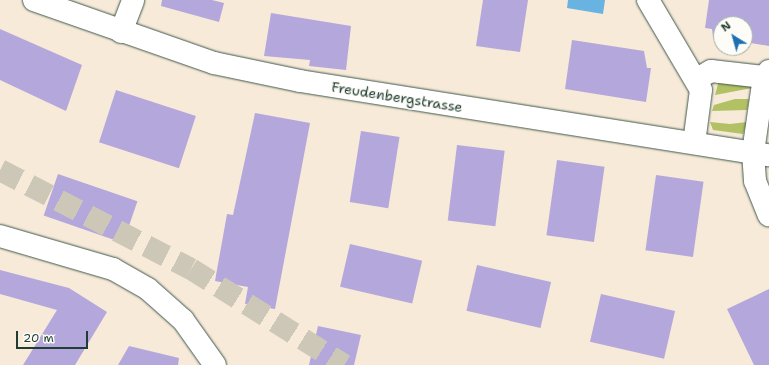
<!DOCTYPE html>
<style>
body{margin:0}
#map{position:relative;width:769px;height:365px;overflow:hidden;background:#f7ead8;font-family:"Shantell Sans",sans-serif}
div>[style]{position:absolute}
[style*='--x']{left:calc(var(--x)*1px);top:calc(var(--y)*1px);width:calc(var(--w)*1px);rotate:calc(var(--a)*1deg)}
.green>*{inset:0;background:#b2c163}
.water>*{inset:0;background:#69b3e2}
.building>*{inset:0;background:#b4a7dc;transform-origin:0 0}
.minor-tunnel>*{height:22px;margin-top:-11px;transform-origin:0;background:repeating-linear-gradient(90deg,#ccc7b7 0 22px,transparent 0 33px)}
.roads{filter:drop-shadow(0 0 1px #3f574d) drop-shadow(0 0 1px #3f574d)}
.minor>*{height:22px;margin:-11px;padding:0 11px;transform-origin:11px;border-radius:11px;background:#fff}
span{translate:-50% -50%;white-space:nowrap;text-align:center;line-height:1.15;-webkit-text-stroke:3px #fdfcf7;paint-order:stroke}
.street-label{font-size:14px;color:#1f3d34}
.north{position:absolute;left:713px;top:16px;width:40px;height:40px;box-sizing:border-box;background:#fdfcf7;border:1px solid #a4b0a9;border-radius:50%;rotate:323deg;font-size:11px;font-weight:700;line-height:16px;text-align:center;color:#1f3d34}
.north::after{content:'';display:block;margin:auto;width:14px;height:18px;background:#1f6fb2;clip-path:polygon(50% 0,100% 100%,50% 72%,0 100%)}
.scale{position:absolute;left:16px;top:331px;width:72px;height:18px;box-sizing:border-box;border:2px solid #1f3d34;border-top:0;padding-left:5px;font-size:12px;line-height:14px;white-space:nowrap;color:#1f3d34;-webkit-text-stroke:3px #fdfcf7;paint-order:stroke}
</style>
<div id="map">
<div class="green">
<i style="clip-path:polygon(719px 80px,751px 84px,752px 88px,715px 95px)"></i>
<i style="clip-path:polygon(735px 99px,749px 99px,747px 110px,712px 111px,714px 105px)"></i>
<i style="clip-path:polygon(710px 122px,730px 124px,747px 122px,743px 134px,713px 130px)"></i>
</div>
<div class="water">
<i style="clip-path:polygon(568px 0,605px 0,603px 14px,567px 8px)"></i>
</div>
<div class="building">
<i style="clip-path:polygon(162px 0,212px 0,224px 3px,219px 22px,161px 6px)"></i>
<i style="clip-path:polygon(483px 0,528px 0,520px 52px,476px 46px)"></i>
<i style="clip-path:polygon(709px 0,769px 0,769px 46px,745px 42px,745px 24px,721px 24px,721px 38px,713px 37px,712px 29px,705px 28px)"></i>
<i style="clip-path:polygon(271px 13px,351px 26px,346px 70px,309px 66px,310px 60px,264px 56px)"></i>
<i style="clip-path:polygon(0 29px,82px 65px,66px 111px,0 80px)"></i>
<i style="clip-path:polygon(572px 40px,644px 51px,647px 68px,651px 68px,646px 102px,565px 89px)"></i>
<i style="left:116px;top:90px;width:84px;height:55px;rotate:18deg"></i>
<i style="clip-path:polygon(255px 113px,310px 123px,275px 309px,245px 304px,248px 287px,215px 281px,227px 214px,233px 215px)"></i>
<i style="left:361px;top:131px;width:39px;height:72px;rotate:9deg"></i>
<i style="left:457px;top:145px;width:48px;height:76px;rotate:7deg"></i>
<i style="left:557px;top:160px;width:48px;height:76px;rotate:8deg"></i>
<i style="left:58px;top:174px;width:84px;height:44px;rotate:19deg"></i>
<i style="left:656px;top:175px;width:48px;height:76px;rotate:8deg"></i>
<i style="left:350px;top:244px;width:74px;height:44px;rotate:13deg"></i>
<i style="left:477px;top:265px;width:76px;height:47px;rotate:13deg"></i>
<i style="clip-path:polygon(0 270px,69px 288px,107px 312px,75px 365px,23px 365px,57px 310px,0 294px)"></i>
<i style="clip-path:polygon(769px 289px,769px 365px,754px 365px,727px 309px)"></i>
<i style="left:601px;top:294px;width:76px;height:49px;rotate:13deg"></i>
<i style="clip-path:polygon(318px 326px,361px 335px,354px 365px,309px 365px)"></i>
<i style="clip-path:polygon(129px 346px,179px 358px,178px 365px,118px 365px)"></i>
</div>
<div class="minor-tunnel">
<i style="--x:0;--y:170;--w:215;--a:27.4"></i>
<i style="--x:191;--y:269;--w:181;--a:32.1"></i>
</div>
<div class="roads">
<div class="minor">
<i style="--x:34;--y:0;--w:191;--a:19.3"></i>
<i style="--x:214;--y:63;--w:88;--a:11.8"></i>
<i style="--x:300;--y:81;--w:475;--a:9"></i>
<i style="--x:648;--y:0;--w:104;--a:59.5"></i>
<i style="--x:701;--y:90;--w:53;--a:97.5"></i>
<i style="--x:121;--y:32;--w:34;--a:-69"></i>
<i style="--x:769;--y:71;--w:8;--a:130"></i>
<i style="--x:764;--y:77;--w:76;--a:98.3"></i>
<i style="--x:753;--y:152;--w:29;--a:86"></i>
<i style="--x:755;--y:181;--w:37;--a:68"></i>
<i style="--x:697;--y:79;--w:16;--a:-30"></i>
<i style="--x:711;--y:71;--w:53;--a:6.5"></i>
<i style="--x:0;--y:236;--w:118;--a:16.3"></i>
<i style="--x:113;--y:269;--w:40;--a:29.7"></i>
<i style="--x:148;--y:289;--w:47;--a:41.5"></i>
<i style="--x:183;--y:320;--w:55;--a:54.6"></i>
</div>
</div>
<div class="street-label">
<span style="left:397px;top:97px;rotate:9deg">Freudenbergstrasse</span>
</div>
<div class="north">N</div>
<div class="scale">20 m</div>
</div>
